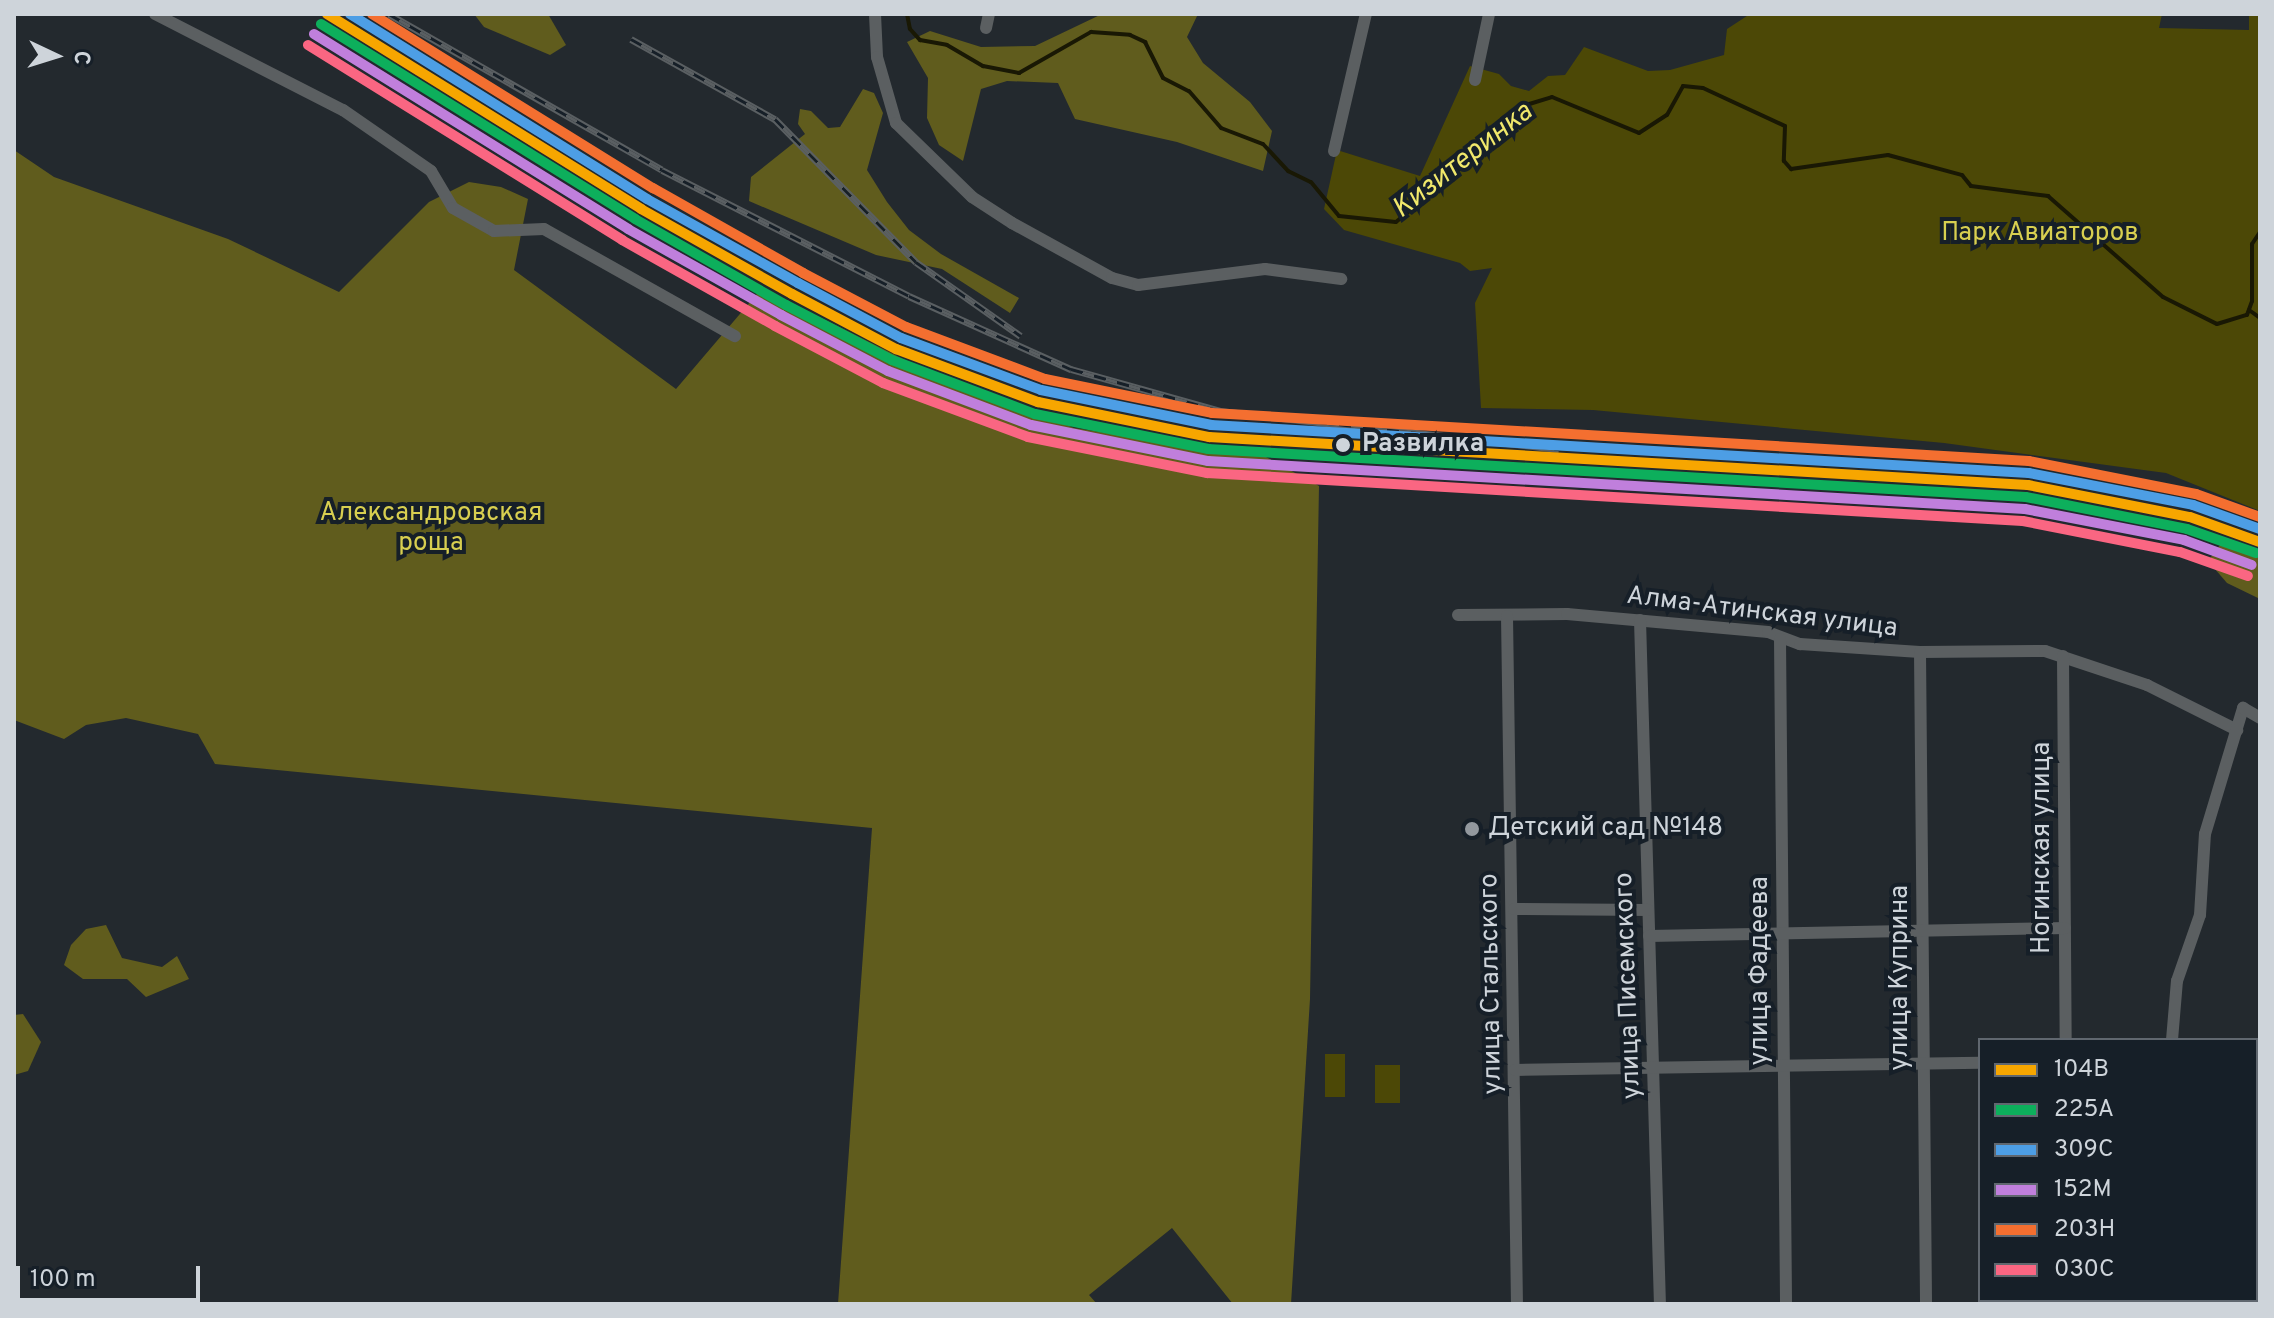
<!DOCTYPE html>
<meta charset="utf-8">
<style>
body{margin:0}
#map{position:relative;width:2274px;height:1318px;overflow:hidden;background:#23292e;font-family:Overpass,sans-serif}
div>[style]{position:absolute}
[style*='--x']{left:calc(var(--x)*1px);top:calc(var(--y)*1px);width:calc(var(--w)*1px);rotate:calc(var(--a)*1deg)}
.green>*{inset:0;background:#4c4806;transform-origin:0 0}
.forest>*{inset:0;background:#605c1d}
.stream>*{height:4px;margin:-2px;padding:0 2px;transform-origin:2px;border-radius:2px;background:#191804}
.minor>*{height:12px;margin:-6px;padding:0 6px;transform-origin:6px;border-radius:6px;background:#5b5f61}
.major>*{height:16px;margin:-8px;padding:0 8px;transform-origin:8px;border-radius:8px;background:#5b5f63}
.rail>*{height:7px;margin-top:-3.5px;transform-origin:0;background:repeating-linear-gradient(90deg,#161f28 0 12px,#5a5f62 0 24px);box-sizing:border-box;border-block:2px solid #5a5f62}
.rail-1>*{height:10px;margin:-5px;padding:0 5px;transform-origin:5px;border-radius:5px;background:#f7a600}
.rail-2>*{height:10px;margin:-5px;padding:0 5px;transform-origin:5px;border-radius:5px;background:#0daf5c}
.rail-3>*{height:10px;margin:-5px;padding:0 5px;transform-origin:5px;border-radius:5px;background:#4d9ee5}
.rail-4>*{height:10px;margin:-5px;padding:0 5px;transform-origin:5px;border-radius:5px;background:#c07fdc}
.rail-5>*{height:10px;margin:-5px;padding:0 5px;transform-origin:5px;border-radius:5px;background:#f46f30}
.rail-6>*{height:10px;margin:-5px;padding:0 5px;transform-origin:5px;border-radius:5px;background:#fa6682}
.dots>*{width:22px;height:22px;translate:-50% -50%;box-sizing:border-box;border:4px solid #161f28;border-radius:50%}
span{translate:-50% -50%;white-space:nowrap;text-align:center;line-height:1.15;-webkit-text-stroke:8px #161f28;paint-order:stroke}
.park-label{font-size:26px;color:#d8cf50}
.stop-label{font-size:26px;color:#ced4da;font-weight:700}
.left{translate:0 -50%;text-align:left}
.street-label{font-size:26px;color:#ced4da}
.poi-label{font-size:26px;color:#ced4da}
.water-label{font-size:28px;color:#f1e86b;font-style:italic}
.frame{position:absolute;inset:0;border:16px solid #ced4da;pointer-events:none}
.legend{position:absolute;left:1978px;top:1038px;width:280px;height:264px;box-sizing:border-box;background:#161f28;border:2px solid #60676f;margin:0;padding:10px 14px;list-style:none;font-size:24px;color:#ced4da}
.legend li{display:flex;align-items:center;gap:16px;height:40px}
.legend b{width:40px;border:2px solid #60676f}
.north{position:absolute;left:16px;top:16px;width:80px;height:80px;-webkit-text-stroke:6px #161f28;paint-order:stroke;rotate:94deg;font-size:22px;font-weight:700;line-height:32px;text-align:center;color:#ced4da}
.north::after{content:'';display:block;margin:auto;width:28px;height:36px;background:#ced4da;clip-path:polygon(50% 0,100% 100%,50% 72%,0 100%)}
.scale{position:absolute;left:16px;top:1266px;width:184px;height:36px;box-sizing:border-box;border:4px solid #ced4da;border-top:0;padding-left:10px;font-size:24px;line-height:28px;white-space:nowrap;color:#ced4da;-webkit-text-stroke:6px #161f28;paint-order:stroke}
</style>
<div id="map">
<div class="green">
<i style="clip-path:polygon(1750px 14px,2162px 14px,2159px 28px,2249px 30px,2249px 14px,2260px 14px,2260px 511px,2166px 473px,1944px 443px,1593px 410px,1481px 408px,1475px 303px,1492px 268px,1470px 271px,1460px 263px,1344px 230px,1324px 209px,1337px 150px,1420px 176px,1470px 66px,1499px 74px,1511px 86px,1529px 91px,1548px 76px,1565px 75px,1584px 47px,1648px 71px,1670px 70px,1724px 55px,1727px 29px)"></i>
<i style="left:1325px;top:1054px;width:20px;height:43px"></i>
<i style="left:1375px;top:1065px;width:25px;height:38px"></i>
<i style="left:2260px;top:1108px;width:65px;height:4px;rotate:90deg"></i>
</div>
<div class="forest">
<i style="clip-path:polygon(474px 14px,548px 14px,566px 45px,550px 55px,484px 27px)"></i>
<i style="clip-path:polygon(1102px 14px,1198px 14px,1187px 37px,1203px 63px,1250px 102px,1272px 131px,1263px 171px,1177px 142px,1075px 119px,1058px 83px,1007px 81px,981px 89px,963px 161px,939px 145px,927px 118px,928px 78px,907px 42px,930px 31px,981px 47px,1035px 46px)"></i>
<i style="clip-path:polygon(863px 89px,874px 93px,883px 113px,867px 170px,887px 202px,909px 230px,941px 254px,1019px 298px,1010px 313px,942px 269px,876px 255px,749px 201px,751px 177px,805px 134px,798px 124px,800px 109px,811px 111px,828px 128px,840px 127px)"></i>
<i style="clip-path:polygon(14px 150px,54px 177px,228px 239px,339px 292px,429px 202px,469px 182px,501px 187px,528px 199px,514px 270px,676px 389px,762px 288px,911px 363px,1074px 428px,1266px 457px,1319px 486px,1310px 999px,1291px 1304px,1233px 1304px,1172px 1228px,1089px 1295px,1097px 1304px,838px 1304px,872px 828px,215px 764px,198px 734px,126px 718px,86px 725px,64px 739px,14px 720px)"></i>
<i style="clip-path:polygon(2223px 541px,2260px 552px,2260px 599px,2227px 583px,2208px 561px)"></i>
<i style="clip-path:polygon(106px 925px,122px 958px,162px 967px,177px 956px,189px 979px,146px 997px,127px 979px,83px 979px,64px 965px,71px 945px,86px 929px)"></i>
<i style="clip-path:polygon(23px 1014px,41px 1042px,28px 1071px,14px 1075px,14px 1015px)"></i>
</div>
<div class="stream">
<i style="--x:907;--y:14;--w:15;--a:79"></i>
<i style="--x:910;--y:29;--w:15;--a:48"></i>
<i style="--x:920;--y:40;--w:27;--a:10"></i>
<i style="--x:947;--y:45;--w:42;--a:30.3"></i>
<i style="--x:983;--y:66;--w:37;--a:11"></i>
<i style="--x:1019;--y:73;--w:83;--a:-29.7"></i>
<i style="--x:1091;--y:32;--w:39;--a:4"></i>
<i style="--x:1130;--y:35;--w:17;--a:25"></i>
<i style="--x:1145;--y:42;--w:40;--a:63.4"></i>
<i style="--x:1163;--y:78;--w:29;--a:27"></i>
<i style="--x:1189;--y:91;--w:49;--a:49.1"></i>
<i style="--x:1221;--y:128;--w:45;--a:20.9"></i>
<i style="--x:1263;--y:144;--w:37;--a:47"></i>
<i style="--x:1288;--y:171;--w:25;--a:26"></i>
<i style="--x:1311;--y:182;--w:44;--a:50.5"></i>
<i style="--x:1339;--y:216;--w:57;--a:6"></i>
<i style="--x:1396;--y:222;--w:137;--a:-40"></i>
<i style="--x:1501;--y:134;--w:38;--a:-49"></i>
<i style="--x:1526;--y:105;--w:27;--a:-17"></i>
<i style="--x:1552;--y:97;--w:94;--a:22.5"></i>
<i style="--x:1639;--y:133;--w:33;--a:-33"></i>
<i style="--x:1667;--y:115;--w:33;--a:-61"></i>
<i style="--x:1683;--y:86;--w:20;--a:6"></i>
<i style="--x:1703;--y:88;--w:90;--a:24.9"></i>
<i style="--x:1785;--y:126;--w:35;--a:92"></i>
<i style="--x:1784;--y:161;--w:11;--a:49"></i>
<i style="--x:1791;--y:169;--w:98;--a:-8.2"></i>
<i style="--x:1888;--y:155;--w:77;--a:15.1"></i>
<i style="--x:1962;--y:175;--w:14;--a:51"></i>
<i style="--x:1971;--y:186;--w:78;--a:7.4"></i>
<i style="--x:2048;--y:196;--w:153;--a:41.3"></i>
<i style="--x:2163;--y:297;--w:60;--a:26.6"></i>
<i style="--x:2217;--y:324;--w:31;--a:-17"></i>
<i style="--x:2247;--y:315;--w:15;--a:-70"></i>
<i style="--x:2252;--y:301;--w:57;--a:-90"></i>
<i style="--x:2252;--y:244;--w:14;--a:-56"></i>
<i style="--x:2249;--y:310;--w:14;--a:36"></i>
</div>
<div class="minor">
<i style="--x:155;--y:14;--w:211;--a:27.1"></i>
<i style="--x:343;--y:110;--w:107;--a:34.7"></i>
<i style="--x:431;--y:171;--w:43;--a:59.3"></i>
<i style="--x:453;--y:208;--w:47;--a:29.3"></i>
<i style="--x:494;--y:231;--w:50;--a:-2.3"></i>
<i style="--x:544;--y:229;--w:219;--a:29.3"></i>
<i style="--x:875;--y:14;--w:43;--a:87.3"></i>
<i style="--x:877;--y:57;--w:69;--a:73.9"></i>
<i style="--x:896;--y:123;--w:106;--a:44.2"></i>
<i style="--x:972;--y:197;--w:48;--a:33"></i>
<i style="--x:1012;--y:223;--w:114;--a:28.8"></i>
<i style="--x:1112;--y:278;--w:27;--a:15"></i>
<i style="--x:1138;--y:285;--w:128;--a:-7.2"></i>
<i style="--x:1265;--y:269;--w:77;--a:7.5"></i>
<i style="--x:986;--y:28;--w:14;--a:-78"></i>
<i style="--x:1475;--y:80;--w:67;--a:-78"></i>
<i style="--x:1334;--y:151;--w:141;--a:-76.9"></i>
<i style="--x:1458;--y:615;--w:109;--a:-0.5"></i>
<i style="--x:1567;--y:614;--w:202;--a:5.1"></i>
<i style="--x:1768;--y:632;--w:34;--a:21"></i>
<i style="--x:1800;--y:644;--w:120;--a:3.8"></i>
<i style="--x:1920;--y:652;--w:125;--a:-0.5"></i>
<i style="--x:2045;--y:651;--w:108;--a:18.4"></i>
<i style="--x:2147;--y:685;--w:101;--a:26.6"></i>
<i style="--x:1507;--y:616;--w:688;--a:89.17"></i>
<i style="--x:1640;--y:620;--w:684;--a:88.33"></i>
<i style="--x:1780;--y:639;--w:665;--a:89.48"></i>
<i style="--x:1920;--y:652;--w:652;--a:89.47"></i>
<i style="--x:2063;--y:656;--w:384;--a:89.6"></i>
<i style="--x:1514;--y:909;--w:134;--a:0.4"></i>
<i style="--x:1649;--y:936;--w:416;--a:-1.1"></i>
<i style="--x:2172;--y:1040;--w:59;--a:-85.2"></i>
<i style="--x:2177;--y:981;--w:70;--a:-70.8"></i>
<i style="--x:2200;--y:915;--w:81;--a:-86.5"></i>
<i style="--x:2205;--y:834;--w:132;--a:-73.2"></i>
<i style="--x:2243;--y:708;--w:20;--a:30"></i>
<i style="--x:1515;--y:1070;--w:465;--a:-0.9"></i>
<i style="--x:2069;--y:1300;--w:4;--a:90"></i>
</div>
<div class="major">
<i style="--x:2256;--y:1216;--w:6;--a:-45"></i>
<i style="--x:2211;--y:1304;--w:4;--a:-63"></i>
</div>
<div class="rail">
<i style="--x:389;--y:14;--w:314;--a:29.7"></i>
<i style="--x:662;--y:170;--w:277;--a:27"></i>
<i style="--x:909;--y:296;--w:178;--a:24.3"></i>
<i style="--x:1071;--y:369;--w:155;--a:15.7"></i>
<i style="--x:1220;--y:411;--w:341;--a:6.4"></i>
<i style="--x:631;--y:39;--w:165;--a:29.1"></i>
<i style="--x:775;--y:119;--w:201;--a:45.4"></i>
<i style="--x:916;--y:262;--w:128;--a:35.2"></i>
</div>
<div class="rail-1">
<i style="--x:327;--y:14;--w:370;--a:31.8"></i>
<i style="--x:641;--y:209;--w:173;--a:29.4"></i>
<i style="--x:792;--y:294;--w:118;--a:27.9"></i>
<i style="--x:896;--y:349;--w:152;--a:20.5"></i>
<i style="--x:1038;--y:402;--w:175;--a:11.6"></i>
<i style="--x:1209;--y:437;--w:820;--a:3.35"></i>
<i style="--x:2028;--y:485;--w:165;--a:11.2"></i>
<i style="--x:2190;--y:517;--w:74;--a:19.7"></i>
</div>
<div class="rail-2">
<i style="--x:321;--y:24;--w:370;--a:31.8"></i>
<i style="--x:635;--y:219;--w:174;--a:29.7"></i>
<i style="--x:786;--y:305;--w:119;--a:27.4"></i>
<i style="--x:892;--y:360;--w:153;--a:20.7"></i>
<i style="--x:1035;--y:414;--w:177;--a:11.4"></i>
<i style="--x:1208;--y:449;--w:819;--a:3.36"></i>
<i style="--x:2026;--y:497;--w:164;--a:11.2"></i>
<i style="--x:2187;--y:529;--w:73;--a:19.2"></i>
</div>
<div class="rail-3">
<i style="--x:350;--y:14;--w:350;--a:31.9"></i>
<i style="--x:647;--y:199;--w:173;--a:29.1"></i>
<i style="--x:798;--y:283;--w:117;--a:28.1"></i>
<i style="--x:901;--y:338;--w:149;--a:20.4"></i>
<i style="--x:1041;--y:390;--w:174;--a:11.6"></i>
<i style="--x:1211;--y:425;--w:819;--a:3.36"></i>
<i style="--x:2029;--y:473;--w:167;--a:11"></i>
<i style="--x:2193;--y:505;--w:71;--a:19.7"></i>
</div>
<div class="rail-4">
<i style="--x:314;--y:34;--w:370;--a:31.8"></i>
<i style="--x:628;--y:229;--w:176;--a:29.3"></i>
<i style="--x:781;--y:315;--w:121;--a:27.6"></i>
<i style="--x:888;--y:371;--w:153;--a:20.7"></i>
<i style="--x:1031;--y:425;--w:181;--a:11.5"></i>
<i style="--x:1208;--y:461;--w:818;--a:3.36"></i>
<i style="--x:2025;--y:509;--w:162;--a:11"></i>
<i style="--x:2184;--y:540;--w:72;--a:20.2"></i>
</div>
<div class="rail-5">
<i style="--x:372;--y:14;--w:331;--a:31.8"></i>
<i style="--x:653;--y:188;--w:172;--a:29.5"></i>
<i style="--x:803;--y:273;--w:116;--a:27.7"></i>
<i style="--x:906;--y:327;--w:148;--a:20.5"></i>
<i style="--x:1045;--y:379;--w:170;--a:11.5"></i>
<i style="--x:1212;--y:413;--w:818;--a:3.36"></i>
<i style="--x:2029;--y:461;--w:170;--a:11.2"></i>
<i style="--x:2196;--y:494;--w:68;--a:19.8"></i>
</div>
<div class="rail-6">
<i style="--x:308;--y:45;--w:370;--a:31.8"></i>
<i style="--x:622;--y:240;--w:176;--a:29.3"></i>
<i style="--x:775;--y:326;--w:122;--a:27.8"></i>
<i style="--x:883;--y:383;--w:155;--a:20.4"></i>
<i style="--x:1028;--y:437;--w:183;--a:11.4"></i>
<i style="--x:1207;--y:473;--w:817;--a:3.37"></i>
<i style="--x:2023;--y:521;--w:160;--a:11.2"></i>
<i style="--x:2180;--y:552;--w:72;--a:19.4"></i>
</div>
<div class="dots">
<i style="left:1343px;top:445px;background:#ced4da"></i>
<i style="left:1472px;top:829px;background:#92989e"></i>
</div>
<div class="park-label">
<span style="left:2040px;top:234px">Парк Авиаторов</span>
<span style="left:431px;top:529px">Александровская<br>роща</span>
</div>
<div class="stop-label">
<span class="left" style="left:1362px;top:445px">Развилка</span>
</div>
<div class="street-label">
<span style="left:1762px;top:613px;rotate:7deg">Алма-Атинская улица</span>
<span style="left:2043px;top:848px;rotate:-90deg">Ногинская улица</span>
<span style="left:1761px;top:971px;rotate:-90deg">улица Фадеева</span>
<span style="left:1901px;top:978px;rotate:-90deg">улица Куприна</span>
<span style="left:1492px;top:984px;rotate:-91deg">улица Стальского</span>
<span style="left:1629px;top:986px;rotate:-92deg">улица Писемского</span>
</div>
<div class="poi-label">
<span class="left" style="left:1488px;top:829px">Детский сад №148</span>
</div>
<div class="water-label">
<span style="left:1463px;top:161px;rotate:-38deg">Кизитеринка</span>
</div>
<div class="frame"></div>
<ul class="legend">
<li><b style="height:10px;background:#f7a600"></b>104В</li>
<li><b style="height:10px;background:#0daf5c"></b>225А</li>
<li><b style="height:10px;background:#4d9ee5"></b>309С</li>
<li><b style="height:10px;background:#c07fdc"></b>152М</li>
<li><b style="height:10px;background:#f46f30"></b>203Н</li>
<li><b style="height:10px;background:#fa6682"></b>030C</li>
</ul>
<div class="north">С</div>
<div class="scale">100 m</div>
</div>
